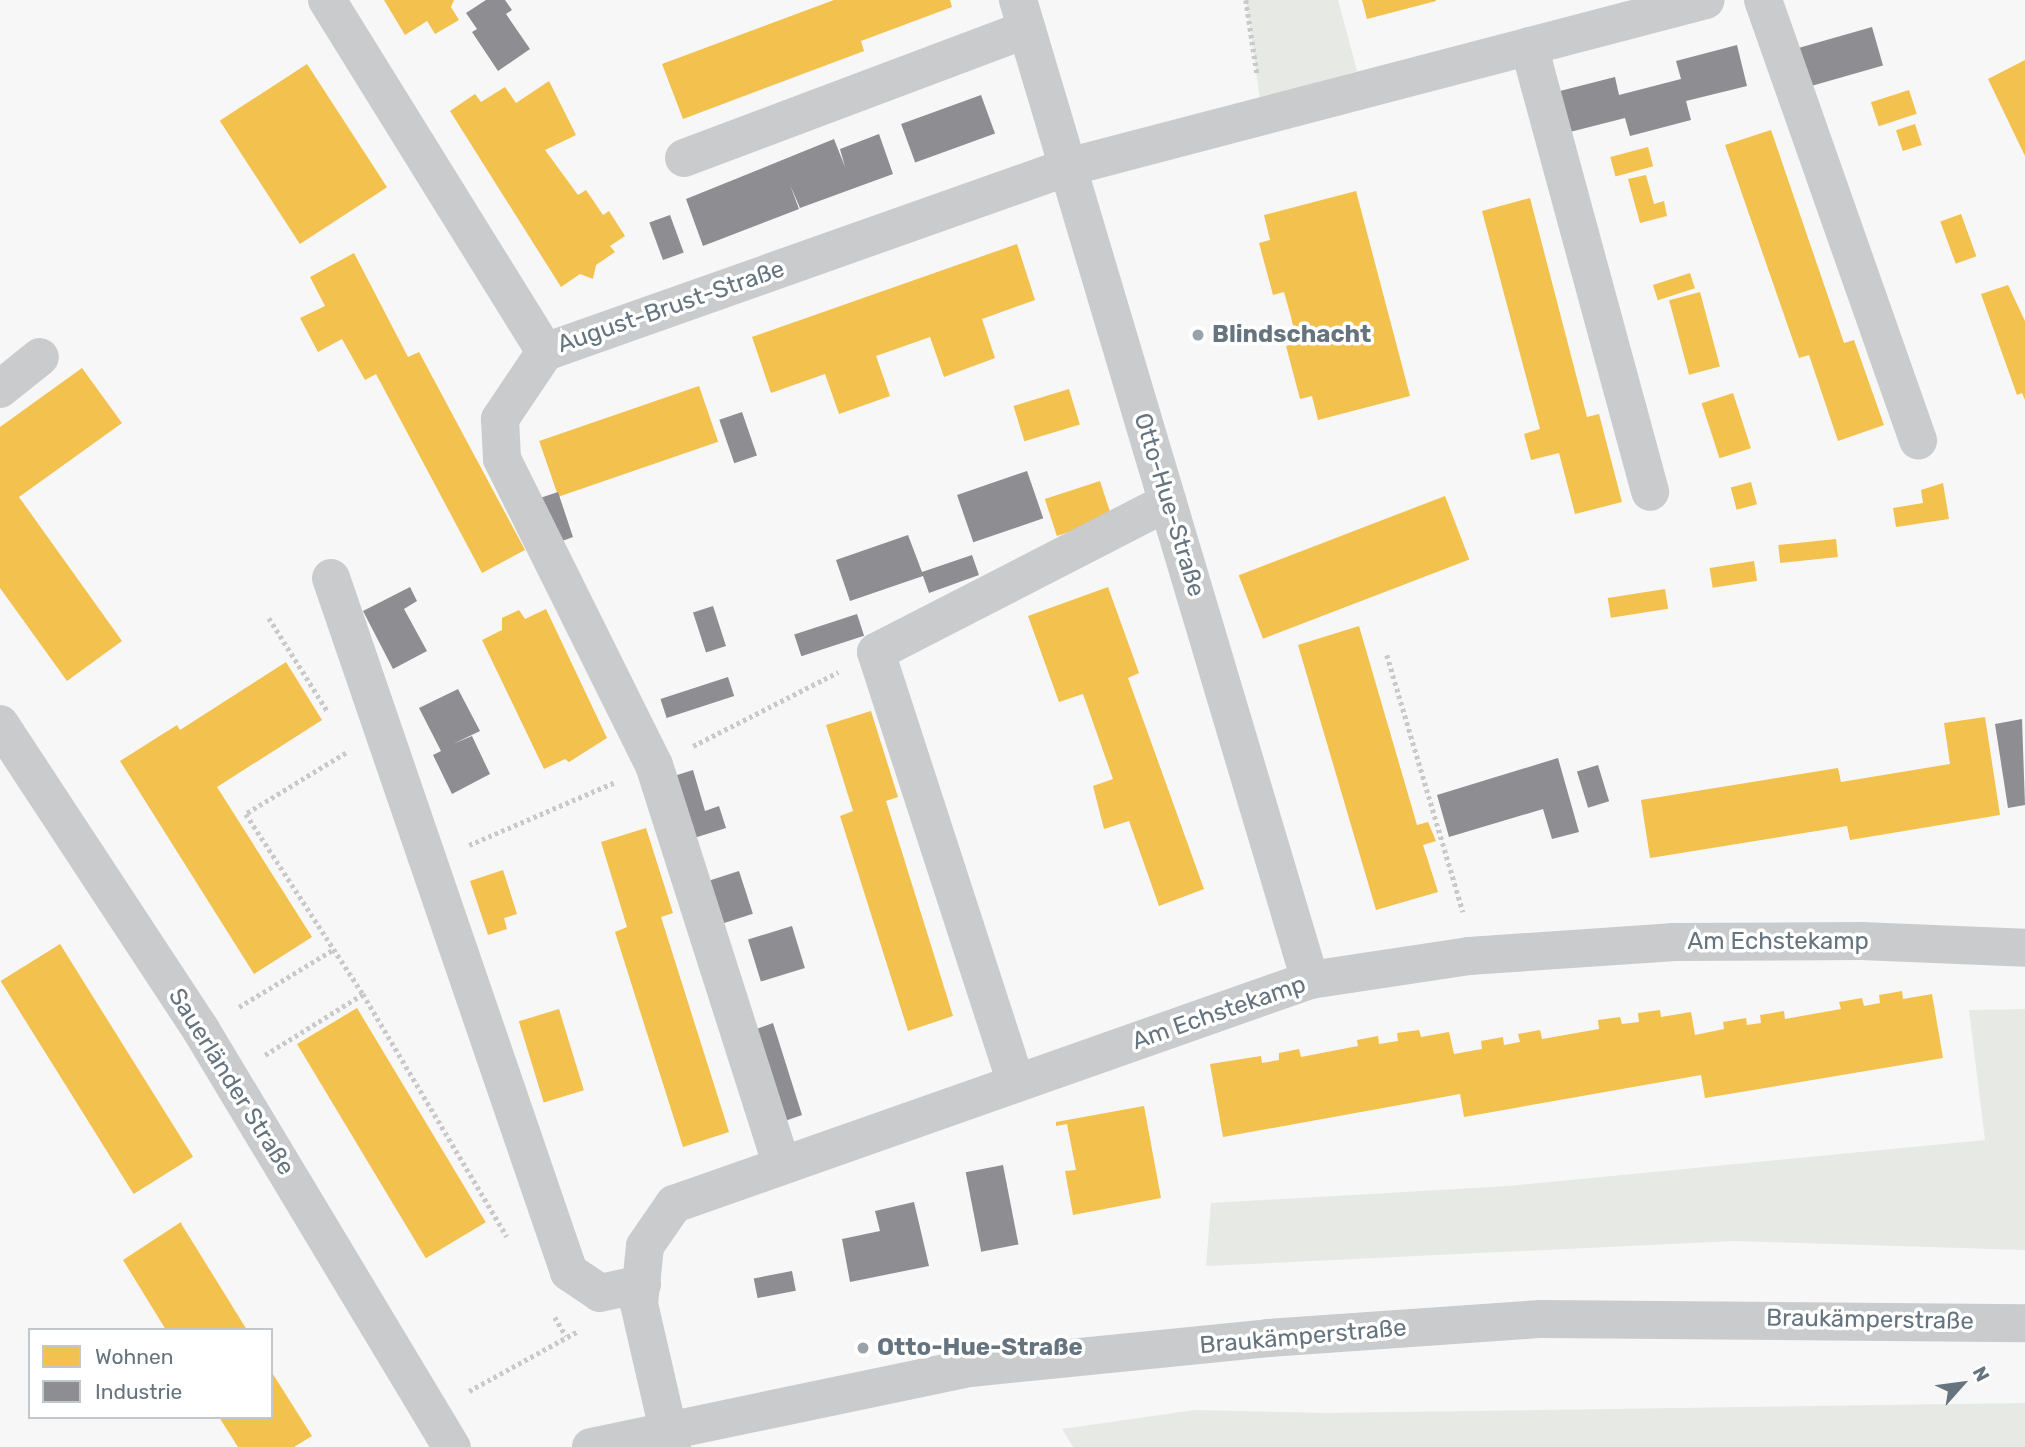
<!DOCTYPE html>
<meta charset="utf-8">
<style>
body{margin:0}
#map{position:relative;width:2025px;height:1447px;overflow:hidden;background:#f7f7f7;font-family:Rubik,sans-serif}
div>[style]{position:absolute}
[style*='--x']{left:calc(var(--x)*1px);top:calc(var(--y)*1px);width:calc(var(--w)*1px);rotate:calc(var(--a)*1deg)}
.green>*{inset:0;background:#e6e9e4}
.homes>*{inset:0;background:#f2c14e;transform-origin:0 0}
.industry>*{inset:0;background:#8d8d92;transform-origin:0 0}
.path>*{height:4.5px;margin-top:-2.25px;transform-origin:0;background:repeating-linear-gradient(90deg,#c7c9ca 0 3.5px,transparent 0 7px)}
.minor>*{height:38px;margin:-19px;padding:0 19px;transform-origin:19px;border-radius:19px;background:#cacbcc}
.dots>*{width:19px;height:19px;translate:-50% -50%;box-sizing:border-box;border:4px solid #fff;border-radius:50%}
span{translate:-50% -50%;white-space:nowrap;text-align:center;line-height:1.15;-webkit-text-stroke:7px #fff;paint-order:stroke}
.street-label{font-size:24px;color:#65747e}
.poi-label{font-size:24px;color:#65747e;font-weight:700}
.left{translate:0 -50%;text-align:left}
.legend{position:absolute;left:28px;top:1328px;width:245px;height:91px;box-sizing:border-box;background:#fff;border:2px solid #c1c7cb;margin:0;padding:9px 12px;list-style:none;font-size:21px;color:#65747e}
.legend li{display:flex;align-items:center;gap:14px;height:35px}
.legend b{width:35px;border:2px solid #c1c7cb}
.north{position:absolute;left:1927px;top:1349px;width:70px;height:70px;-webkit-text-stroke:5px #fff;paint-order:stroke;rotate:62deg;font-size:19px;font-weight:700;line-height:28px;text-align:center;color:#65747e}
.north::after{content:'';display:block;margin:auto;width:24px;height:32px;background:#65747e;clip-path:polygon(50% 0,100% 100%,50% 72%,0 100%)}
</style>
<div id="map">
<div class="green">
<i style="clip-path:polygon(1246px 0,1338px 0,1357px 71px,1260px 100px)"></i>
<i style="clip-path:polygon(2025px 1009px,2025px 1250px,1734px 1241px,1206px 1266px,1211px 1203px,1509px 1186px,1985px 1140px,1969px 1010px)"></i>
<i style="clip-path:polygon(2025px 1403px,2025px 1447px,1073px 1447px,1062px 1429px,1195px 1410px,1325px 1413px)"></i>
</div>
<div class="homes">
<i style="clip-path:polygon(384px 0,454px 0,451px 7px,459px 20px,435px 34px,427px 21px,405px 35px)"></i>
<i style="clip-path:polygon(834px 0,950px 0,952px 7px,861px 41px,864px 51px,683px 119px,662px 64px)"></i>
<i style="clip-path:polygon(1362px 0,1436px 0,1436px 1px,1367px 19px)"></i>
<i style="clip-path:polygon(2025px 60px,2025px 156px,1988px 79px)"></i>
<i style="left:307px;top:64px;width:147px;height:104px;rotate:57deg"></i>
<i style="clip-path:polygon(549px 81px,576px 135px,545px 150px,578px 195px,586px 190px,603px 215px,609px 211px,625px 236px,610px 246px,615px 252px,596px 265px,593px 279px,580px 274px,561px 287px,450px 111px,475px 94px,481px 102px,505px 87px,516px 103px)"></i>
<i style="left:1909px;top:90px;width:25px;height:40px;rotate:72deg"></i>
<i style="left:1915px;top:124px;width:22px;height:20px;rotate:72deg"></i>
<i style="clip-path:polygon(1771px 130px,1844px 343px,1854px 340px,1884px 425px,1838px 441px,1809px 355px,1799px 358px,1725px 145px)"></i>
<i style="left:1648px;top:147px;width:20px;height:39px;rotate:75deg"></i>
<i style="clip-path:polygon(1646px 175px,1654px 204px,1664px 201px,1667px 216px,1640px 223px,1628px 179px)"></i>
<i style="clip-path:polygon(1356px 191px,1410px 396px,1318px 420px,1312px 396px,1300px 399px,1286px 346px,1297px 343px,1291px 317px,1284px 292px,1273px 295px,1259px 243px,1270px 240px,1264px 215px)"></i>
<i style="clip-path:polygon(1530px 198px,1587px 417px,1599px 414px,1622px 502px,1575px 514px,1559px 453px,1531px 460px,1524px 434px,1540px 429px,1482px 211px)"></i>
<i style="left:1961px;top:214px;width:45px;height:22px;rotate:70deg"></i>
<i style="clip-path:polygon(1017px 244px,1035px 300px,982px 319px,995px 358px,944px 377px,930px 337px,876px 356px,890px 396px,839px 414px,825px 374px,771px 393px,752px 337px)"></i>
<i style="clip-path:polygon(354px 253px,408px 357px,419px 352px,525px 550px,482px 573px,376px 374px,365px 380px,342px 339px,318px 352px,300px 318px,325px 306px,310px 277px)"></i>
<i style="left:1690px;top:273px;width:16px;height:39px;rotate:72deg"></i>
<i style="clip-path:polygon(2008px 285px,2025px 321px,2025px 400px,2022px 393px,2017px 395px,1981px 294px)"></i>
<i style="left:1700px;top:292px;width:77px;height:32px;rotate:75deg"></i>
<i style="clip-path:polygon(82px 368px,122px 423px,19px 497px,122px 641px,67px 681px,0 588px,0 427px)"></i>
<i style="left:699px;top:386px;width:59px;height:169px;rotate:71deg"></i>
<i style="left:1069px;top:389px;width:37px;height:58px;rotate:73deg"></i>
<i style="left:1733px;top:393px;width:58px;height:33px;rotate:72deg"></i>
<i style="left:1100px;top:481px;width:39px;height:58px;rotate:72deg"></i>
<i style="left:1751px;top:482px;width:23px;height:21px;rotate:75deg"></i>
<i style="clip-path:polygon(1943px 483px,1949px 519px,1896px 527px,1893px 508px,1923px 503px,1921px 490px)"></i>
<i style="left:1445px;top:496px;width:68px;height:221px;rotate:69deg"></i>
<i style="left:1836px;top:539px;width:18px;height:58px;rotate:84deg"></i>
<i style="left:1754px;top:561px;width:20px;height:45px;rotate:81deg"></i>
<i style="clip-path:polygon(1108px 587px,1139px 673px,1128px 678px,1204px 889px,1159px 906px,1129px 821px,1104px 829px,1093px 786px,1113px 779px,1083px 694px,1059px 702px,1028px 616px)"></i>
<i style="left:1665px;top:589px;width:20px;height:58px;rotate:81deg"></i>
<i style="clip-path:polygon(546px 609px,607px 738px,569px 762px,565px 759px,544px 769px,482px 640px,502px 630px,502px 618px,519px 610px,525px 619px)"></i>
<i style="clip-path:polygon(1359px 626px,1417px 825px,1428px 822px,1436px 841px,1423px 845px,1438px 892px,1376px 910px,1298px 645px)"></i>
<i style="clip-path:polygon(286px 662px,322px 720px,217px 787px,312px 937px,254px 974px,120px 761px,177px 725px,180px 730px)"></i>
<i style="clip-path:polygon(871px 711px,898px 797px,886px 801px,953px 1016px,908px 1031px,840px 816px,853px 811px,826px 725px)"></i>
<i style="clip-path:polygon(1985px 717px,2000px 815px,1850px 840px,1847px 826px,1650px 858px,1641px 800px,1838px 768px,1841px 782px,1950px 764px,1944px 723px)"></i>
<i style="clip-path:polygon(646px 828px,673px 913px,661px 917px,729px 1132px,683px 1147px,615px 932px,627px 927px,601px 842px)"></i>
<i style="clip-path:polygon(503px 870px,517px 914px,504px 918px,507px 929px,488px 935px,470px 881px)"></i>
<i style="left:60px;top:944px;width:251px;height:70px;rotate:58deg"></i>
<i style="clip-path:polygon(1902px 991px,1903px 999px,1932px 994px,1943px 1058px,1705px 1098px,1701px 1075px,1464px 1117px,1460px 1094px,1223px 1137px,1210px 1064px,1261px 1056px,1262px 1063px,1279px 1060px,1279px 1053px,1299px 1049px,1301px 1057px,1358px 1046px,1357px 1040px,1378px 1036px,1379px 1044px,1398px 1041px,1397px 1033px,1419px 1030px,1421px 1037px,1449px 1032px,1454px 1054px,1482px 1049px,1481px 1041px,1503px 1037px,1504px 1045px,1520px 1042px,1518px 1034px,1540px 1030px,1542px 1039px,1599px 1029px,1598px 1020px,1620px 1017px,1622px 1024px,1639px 1022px,1638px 1013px,1660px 1010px,1661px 1017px,1691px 1012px,1695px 1035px,1724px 1029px,1723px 1022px,1746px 1018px,1747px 1025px,1761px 1023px,1760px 1015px,1784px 1011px,1785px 1019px,1841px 1009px,1839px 1002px,1862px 998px,1864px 1006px,1880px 1003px,1879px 995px)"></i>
<i style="left:357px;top:1008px;width:250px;height:70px;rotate:59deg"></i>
<i style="left:559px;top:1009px;width:85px;height:42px;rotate:73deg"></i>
<i style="clip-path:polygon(1144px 1106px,1161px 1198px,1073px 1215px,1065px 1171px,1076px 1170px,1067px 1124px,1056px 1126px,1056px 1122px)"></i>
<i style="clip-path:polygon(181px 1222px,182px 1225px,247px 1330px,166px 1330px,123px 1260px)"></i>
<i style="clip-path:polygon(271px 1371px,312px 1436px,294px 1447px,238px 1447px,219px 1417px,271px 1417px)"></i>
</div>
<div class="industry">
<i style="clip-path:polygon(486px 0,505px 0,512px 10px,506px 14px,530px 49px,498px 71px,472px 32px,477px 29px,466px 13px)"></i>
<i style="left:1872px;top:27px;width:40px;height:81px;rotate:74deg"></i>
<i style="clip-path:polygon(1737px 45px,1747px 86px,1686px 101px,1691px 120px,1630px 136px,1625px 118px,1562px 134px,1552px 93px,1615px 77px,1619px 95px,1681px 79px,1676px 61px)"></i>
<i style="left:981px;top:95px;width:41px;height:85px;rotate:70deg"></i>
<i style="clip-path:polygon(879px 134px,893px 174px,800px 208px,790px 185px,799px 209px,703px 246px,686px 199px,834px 139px,845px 167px,840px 149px)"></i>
<i style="left:670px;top:215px;width:40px;height:22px;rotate:70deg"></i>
<i style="left:742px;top:412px;width:46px;height:24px;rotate:71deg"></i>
<i style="left:1027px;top:471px;width:50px;height:74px;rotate:71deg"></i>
<i style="clip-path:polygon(558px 492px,573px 537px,554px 544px,531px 501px)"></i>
<i style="clip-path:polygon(908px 535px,922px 572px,972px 555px,979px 575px,929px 593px,923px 576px,850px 601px,836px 560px)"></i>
<i style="clip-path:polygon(410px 587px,417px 601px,404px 609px,427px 651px,393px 669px,363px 611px)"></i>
<i style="left:713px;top:606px;width:42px;height:21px;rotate:72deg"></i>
<i style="left:857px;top:614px;width:23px;height:66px;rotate:72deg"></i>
<i style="left:728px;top:677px;width:20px;height:71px;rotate:72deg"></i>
<i style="clip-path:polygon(458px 689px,480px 731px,453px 744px,472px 736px,490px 774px,452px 794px,433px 755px,441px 751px,419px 708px)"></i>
<i style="clip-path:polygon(2022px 719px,2025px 805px,2008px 808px,1995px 724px)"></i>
<i style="clip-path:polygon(1558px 758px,1579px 832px,1552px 839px,1543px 809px,1449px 837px,1437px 795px)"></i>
<i style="left:1598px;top:765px;width:38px;height:22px;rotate:73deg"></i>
<i style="clip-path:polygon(693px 770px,705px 811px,719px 806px,726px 828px,694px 838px,674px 776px)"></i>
<i style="left:739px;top:871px;width:45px;height:35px;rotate:72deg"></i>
<i style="left:792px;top:926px;width:44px;height:46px;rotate:73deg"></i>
<i style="clip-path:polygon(773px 1023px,802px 1115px,779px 1123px,754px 1030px)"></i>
<i style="left:1003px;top:1165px;width:81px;height:38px;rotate:79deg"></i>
<i style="clip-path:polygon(914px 1202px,929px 1266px,850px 1282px,842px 1239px,880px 1231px,875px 1211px)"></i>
<i style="left:792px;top:1271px;width:20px;height:39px;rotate:79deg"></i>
</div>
<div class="path">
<i style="--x:1246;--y:0;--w:75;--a:81.5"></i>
<i style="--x:269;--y:618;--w:111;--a:57.9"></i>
<i style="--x:1387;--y:655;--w:268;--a:73.5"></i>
<i style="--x:693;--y:746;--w:163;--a:-27"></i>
<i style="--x:346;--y:753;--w:117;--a:148.6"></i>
<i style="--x:246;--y:814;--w:215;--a:57"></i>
<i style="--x:363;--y:994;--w:282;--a:59.3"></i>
<i style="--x:469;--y:845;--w:159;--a:-23.3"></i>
<i style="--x:239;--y:1007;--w:111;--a:-31.4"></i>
<i style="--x:265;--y:1055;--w:115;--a:-31.9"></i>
<i style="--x:555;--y:1317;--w:22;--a:60"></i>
<i style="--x:469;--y:1391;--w:124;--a:-28.8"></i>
</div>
<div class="minor">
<i style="--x:327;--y:0;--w:414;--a:58.2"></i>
<i style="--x:545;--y:352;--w:555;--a:-19.48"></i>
<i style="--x:1068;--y:167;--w:659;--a:-14.67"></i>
<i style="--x:1018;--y:0;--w:1023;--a:73.41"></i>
<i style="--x:1763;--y:0;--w:467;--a:70.6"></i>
<i style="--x:1529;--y:46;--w:462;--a:74.8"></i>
<i style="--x:684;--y:158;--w:366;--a:-20.6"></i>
<i style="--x:545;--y:352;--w:81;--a:123.9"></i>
<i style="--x:500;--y:419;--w:40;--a:87.1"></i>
<i style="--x:502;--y:459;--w:342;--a:63.6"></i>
<i style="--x:654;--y:765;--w:420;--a:72.3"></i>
<i style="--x:0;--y:389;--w:51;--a:-38.7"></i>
<i style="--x:331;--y:578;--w:734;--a:71.07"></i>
<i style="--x:569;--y:1272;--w:37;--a:34"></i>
<i style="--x:600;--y:1293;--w:43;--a:-12.1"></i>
<i style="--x:0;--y:724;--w:366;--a:56.7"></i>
<i style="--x:201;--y:1030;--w:487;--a:59"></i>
<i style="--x:1016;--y:1083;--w:453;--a:-108"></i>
<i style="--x:876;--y:652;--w:328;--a:-27.2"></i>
<i style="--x:591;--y:1447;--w:387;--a:-11.8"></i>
<i style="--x:970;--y:1368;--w:300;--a:-5.7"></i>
<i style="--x:1268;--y:1338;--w:274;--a:-4"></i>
<i style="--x:1541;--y:1319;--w:484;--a:0.5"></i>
<i style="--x:672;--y:1447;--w:147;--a:-103"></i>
<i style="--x:639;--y:1304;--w:58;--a:-84.1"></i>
<i style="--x:645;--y:1246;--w:51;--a:-55.4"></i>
<i style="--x:674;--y:1204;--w:674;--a:-19.4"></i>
<i style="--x:1310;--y:980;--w:161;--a:-8.6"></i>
<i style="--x:1469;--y:956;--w:203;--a:-3.9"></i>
<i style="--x:1672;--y:942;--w:189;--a:-0.3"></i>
<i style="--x:1861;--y:941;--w:164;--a:2.4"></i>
</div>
<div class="dots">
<i style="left:1198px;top:335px;background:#98a2a8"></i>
<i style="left:863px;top:1348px;background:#98a2a8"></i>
</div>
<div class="street-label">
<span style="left:671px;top:307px;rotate:-19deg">August-Brust-Straße</span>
<span style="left:1169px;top:505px;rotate:73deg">Otto-Hue-Straße</span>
<span style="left:1778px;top:942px">Am Echstekamp</span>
<span style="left:1219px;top:1013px;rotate:-19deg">Am Echstekamp</span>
<span style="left:231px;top:1082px;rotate:58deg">Sauerländer Straße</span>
<span style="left:1870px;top:1320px;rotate:1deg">Braukämperstraße</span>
<span style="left:1303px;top:1337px;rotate:-5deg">Braukämperstraße</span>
</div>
<div class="poi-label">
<span class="left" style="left:1212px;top:335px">Blindschacht</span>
<span class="left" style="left:877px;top:1348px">Otto-Hue-Straße</span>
</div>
<ul class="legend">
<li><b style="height:19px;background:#f2c14e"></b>Wohnen</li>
<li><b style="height:19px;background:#8d8d92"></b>Industrie</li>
</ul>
<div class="north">N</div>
</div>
